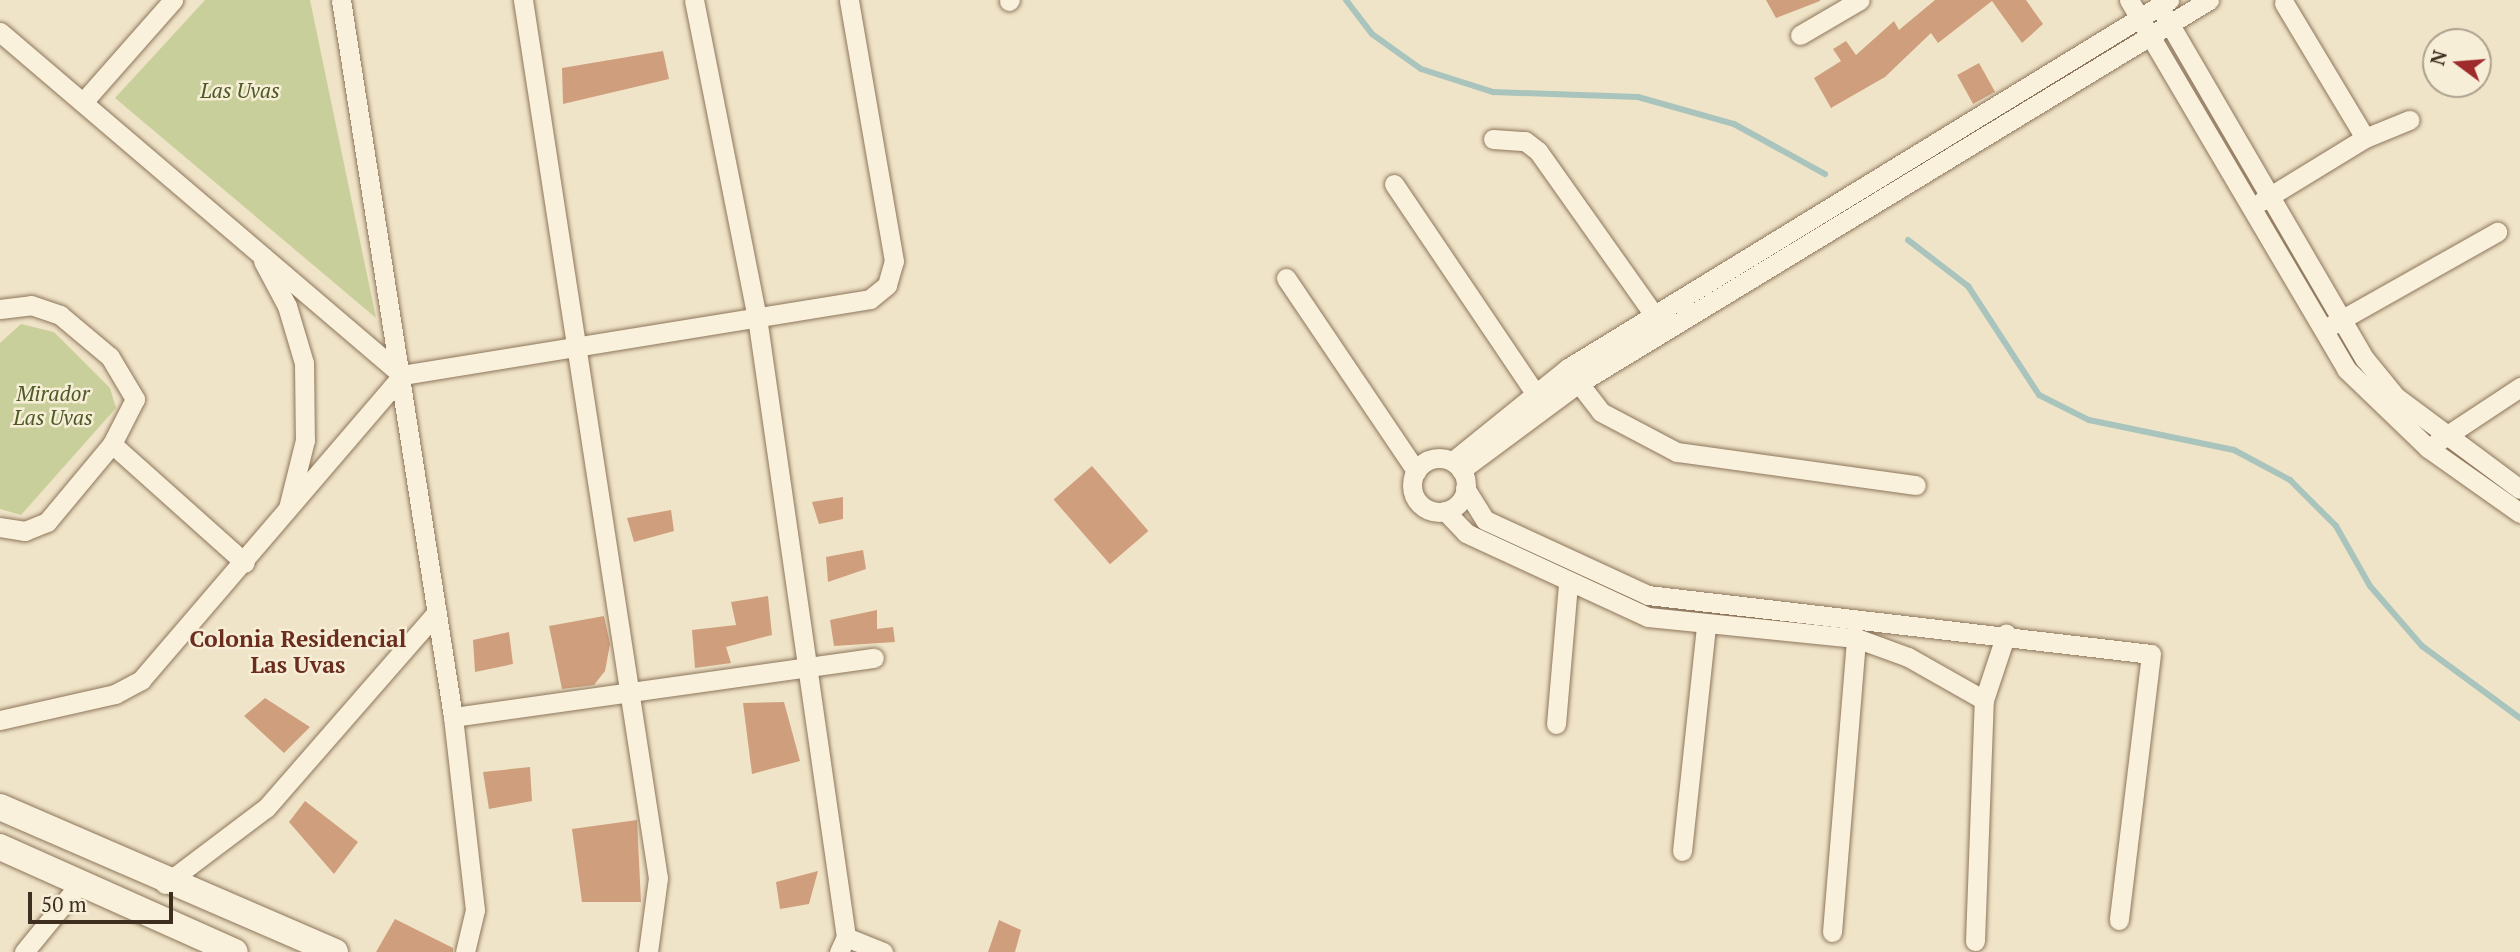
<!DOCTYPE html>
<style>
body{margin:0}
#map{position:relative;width:2520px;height:952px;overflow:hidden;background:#f0e4c8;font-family:"PT Serif",serif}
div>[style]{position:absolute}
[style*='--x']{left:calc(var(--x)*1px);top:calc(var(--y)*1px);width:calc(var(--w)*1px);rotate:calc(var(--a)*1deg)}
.green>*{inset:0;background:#c9cf9b}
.stream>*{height:6px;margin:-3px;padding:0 3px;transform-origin:3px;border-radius:3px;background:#a9c4bc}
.building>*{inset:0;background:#cf9f7d;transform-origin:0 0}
.roads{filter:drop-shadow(0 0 2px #8d765c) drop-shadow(0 0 2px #8d765c)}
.street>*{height:19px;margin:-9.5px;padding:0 9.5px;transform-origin:9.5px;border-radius:9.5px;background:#faf1dc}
.street>.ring{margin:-9.5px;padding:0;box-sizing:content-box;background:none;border:19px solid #faf1dc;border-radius:50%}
.secondary>*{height:26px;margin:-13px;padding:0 13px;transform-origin:13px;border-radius:13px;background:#faf1dc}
span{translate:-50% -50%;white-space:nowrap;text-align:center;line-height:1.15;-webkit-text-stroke:5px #f7eed8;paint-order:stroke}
.park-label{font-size:21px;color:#4d5a26;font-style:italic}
.neighbourhood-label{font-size:23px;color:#6b2e1e;font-weight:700}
.north{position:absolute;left:2422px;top:28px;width:70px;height:70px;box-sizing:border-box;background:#f7eed8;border:2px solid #ada18e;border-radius:50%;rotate:286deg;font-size:19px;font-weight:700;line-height:28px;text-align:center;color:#3d2e20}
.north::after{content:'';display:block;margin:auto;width:24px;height:32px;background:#9e2a2b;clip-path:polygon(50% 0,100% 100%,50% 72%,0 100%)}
.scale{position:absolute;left:28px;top:892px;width:145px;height:32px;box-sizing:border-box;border:4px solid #3d2e20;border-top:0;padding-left:9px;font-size:21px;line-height:24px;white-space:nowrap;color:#3d2e20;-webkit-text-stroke:5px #f7eed8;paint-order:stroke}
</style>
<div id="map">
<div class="green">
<i style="clip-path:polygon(205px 0,310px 0,376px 318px,115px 98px)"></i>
<i style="clip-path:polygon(21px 324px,54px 332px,110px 388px,116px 408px,21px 515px,0 509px,0 343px)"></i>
</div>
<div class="stream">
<i style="--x:1346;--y:0;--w:43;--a:52.6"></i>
<i style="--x:1372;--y:34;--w:60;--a:35.5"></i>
<i style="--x:1421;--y:69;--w:76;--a:17.7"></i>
<i style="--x:1493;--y:92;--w:145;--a:2"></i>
<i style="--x:1638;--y:97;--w:100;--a:15.7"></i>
<i style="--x:1734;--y:124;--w:104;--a:28.8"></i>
<i style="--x:1908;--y:240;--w:76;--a:37.5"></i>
<i style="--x:1968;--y:286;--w:130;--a:56.9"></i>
<i style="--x:2039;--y:395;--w:56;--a:26.6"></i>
<i style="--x:2089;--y:420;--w:148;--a:11.7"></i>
<i style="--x:2234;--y:450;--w:64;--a:28.2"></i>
<i style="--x:2290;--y:480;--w:65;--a:45"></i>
<i style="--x:2336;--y:526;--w:69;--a:60.5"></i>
<i style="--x:2370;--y:586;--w:79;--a:49.1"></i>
<i style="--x:2422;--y:646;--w:122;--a:36.3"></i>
</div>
<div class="building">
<i style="clip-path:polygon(1766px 0,1820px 0,1820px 1px,1776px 18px)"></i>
<i style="clip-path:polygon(1935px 0,2026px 0,2043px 24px,2022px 43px,1992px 1px,1938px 43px,1931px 33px,1885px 77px,1831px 108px,1814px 78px,1841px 61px,1833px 49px,1846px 41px,1856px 55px,1894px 21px,1899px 30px)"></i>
<i style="clip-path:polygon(663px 51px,669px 79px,563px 104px,562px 68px)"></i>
<i style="left:1979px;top:63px;width:33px;height:25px;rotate:61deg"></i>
<i style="left:1092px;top:466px;width:86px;height:51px;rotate:49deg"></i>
<i style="clip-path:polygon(843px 497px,843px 519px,819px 524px,812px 502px)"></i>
<i style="clip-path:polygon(671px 510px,674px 531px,634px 542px,627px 518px)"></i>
<i style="clip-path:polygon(863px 550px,866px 569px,828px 582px,826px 557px)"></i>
<i style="clip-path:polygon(768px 596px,772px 635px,726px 647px,731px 663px,695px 668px,692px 630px,736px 625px,731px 602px)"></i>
<i style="clip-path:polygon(877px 610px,877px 629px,893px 627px,895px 642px,834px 646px,830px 620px)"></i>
<i style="clip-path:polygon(604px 616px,610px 644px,605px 671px,594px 685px,562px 689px,549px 626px)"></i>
<i style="clip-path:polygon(509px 632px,513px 664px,475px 672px,473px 640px)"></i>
<i style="clip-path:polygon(265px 698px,310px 727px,284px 753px,244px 716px)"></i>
<i style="clip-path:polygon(784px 702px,800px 761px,752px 774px,743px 703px)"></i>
<i style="clip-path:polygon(530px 767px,532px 801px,489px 809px,483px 772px)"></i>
<i style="clip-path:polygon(305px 801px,358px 842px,334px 874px,289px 822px)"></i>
<i style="clip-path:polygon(637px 820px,641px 902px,582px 902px,572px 829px)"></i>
<i style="clip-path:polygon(818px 871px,809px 904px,780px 909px,776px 882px)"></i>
<i style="clip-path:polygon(395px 919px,453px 948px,453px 952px,376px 952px)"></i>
<i style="clip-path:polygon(999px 920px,1021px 930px,1015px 952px,988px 952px)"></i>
</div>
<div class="roads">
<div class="street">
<i style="--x:341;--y:0;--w:726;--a:81.12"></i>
<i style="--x:453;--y:717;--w:194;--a:83.5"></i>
<i style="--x:475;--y:910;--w:43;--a:103.4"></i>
<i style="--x:523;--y:0;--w:888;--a:81.26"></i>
<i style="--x:658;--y:878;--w:75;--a:97.7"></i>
<i style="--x:694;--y:0;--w:323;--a:78.8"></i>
<i style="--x:757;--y:317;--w:626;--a:81.83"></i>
<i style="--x:846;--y:937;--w:17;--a:115"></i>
<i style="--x:2129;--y:0;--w:428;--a:59.5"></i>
<i style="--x:2346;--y:369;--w:114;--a:43.9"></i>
<i style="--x:2428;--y:448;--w:113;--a:35.2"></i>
<i style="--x:1009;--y:1;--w:1;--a:-45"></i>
<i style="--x:2284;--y:3;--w:157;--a:59"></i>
<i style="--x:2165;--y:16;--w:397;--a:59.8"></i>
<i style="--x:2365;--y:359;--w:49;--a:50.8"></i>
<i style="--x:2396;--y:397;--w:154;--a:36.6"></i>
<i style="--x:0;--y:32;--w:528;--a:40.47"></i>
<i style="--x:1800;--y:35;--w:69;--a:-30.3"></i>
<i style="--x:84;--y:101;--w:135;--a:-48.6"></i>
<i style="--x:1493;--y:139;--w:32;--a:4"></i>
<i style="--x:1525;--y:141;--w:16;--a:38"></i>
<i style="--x:1538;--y:151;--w:211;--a:54.7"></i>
<i style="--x:1394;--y:184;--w:263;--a:56"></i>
<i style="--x:2262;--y:201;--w:121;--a:-31.5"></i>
<i style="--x:2365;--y:138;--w:48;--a:-22.2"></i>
<i style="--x:263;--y:261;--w:51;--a:61.9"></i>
<i style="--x:287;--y:306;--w:59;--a:73.4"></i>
<i style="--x:304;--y:363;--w:77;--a:89.3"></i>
<i style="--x:305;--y:440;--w:70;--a:104"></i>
<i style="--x:1286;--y:278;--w:233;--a:56"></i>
<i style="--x:0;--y:309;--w:31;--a:-7"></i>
<i style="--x:31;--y:305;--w:31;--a:19"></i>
<i style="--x:60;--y:315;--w:65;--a:40"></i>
<i style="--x:110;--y:357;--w:49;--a:59.2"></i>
<i style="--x:135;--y:399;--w:51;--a:117.1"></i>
<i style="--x:112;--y:444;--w:102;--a:129.8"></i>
<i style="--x:47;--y:522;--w:24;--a:158"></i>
<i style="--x:25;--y:531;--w:25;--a:-171"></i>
<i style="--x:2330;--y:326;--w:192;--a:-29.4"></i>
<i style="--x:1571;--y:373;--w:49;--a:52.4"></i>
<i style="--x:1601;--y:412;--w:86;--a:27.8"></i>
<i style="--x:1677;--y:452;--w:241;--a:7.9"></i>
<i style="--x:2437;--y:442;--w:100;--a:-33.5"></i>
<i style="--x:112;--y:444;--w:178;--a:41.8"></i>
<i class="ring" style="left:1412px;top:458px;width:35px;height:35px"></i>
<i style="--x:1453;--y:461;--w:148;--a:-39"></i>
<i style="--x:1568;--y:368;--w:705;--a:-31.48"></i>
<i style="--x:1461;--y:470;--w:143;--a:-36.5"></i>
<i style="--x:1576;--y:385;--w:741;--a:-31.31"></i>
<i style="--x:1465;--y:488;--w:38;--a:58"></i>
<i style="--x:1485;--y:520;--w:179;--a:24.7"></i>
<i style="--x:1648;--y:595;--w:506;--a:6.69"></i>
<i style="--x:2151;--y:654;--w:268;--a:96.9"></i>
<i style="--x:1445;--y:511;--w:30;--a:46"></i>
<i style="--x:1466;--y:533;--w:200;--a:24.8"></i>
<i style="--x:1648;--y:617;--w:209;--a:5.8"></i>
<i style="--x:1856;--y:638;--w:55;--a:20.1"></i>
<i style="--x:1908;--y:657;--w:87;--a:29.5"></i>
<i style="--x:453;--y:717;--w:425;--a:-8"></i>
<i style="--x:0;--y:720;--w:118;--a:-12.7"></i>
<i style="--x:115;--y:694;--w:30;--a:-28"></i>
<i style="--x:141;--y:680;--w:401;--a:-49.4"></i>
<i style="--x:402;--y:375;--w:474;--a:-9.2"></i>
<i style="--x:870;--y:299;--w:22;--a:-39"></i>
<i style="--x:887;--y:285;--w:25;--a:-74"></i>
<i style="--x:894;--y:261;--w:265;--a:-99.8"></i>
<i style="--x:1556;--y:724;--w:140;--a:-85.1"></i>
<i style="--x:1682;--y:851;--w:227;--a:-83.9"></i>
<i style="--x:165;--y:884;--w:126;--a:-37"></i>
<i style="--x:266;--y:808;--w:260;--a:-48.9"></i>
<i style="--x:1832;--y:932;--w:295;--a:-85.3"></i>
<i style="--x:846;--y:937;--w:40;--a:22"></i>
<i style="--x:1975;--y:941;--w:241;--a:-87.9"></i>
<i style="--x:1984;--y:700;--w:70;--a:-71.6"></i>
<i style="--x:24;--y:952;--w:85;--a:-50.7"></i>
</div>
<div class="secondary">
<i style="--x:0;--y:807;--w:365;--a:23.4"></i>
<i style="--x:0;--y:847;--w:257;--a:24.1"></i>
</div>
</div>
<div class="park-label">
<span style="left:240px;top:90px">Las Uvas</span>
<span style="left:53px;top:405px">Mirador<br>Las Uvas</span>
</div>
<div class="neighbourhood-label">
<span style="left:298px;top:652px">Colonia Residencial<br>Las Uvas</span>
</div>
<div class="north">N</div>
<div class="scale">50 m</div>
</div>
